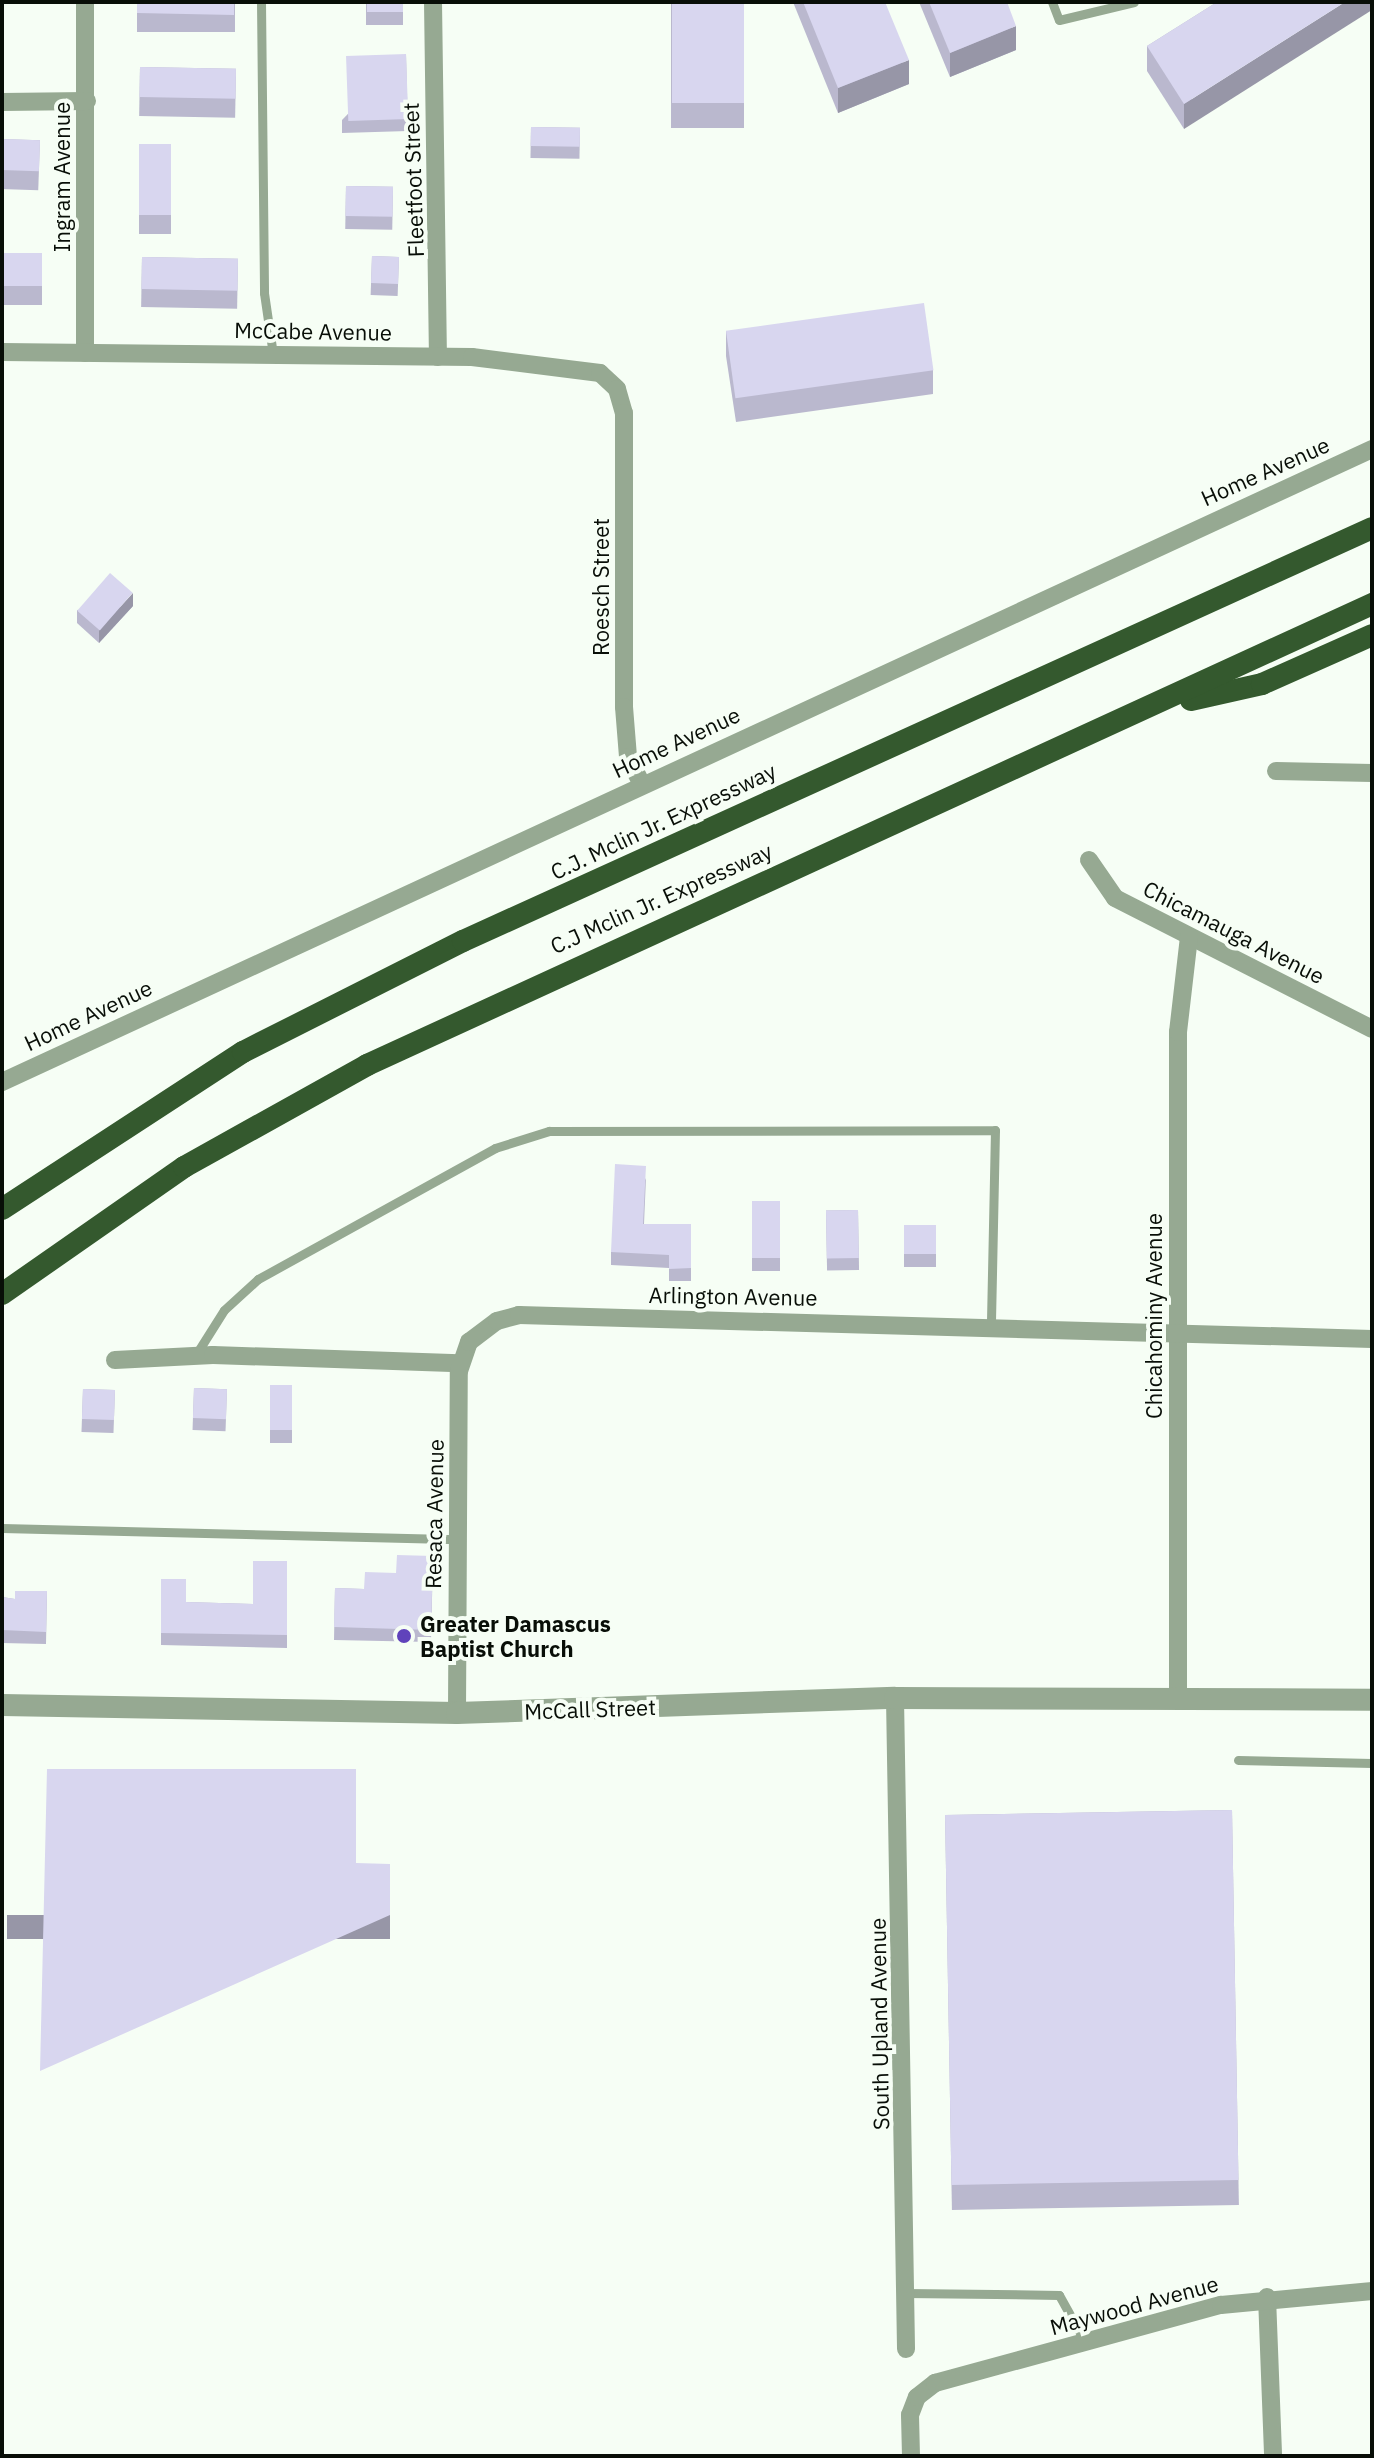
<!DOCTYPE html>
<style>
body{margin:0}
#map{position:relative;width:1374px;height:2458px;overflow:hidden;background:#f6fef5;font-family:"IBM Plex Sans",sans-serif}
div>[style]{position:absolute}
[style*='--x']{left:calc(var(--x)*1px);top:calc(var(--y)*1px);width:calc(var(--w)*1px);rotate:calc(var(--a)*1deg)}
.service>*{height:9px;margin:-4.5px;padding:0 4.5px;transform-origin:4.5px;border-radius:4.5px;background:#96a992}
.minor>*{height:18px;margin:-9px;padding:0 9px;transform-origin:9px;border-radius:9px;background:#96a992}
.tertiary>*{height:22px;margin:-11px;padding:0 11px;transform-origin:11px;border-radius:11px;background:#96a992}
.trunk>*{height:22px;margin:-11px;padding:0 11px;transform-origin:11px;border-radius:11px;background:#34592e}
.wall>*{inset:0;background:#bab8ce;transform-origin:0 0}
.shaded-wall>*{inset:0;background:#9796a7;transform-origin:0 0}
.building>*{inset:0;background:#d8d6ef;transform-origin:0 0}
.dots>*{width:22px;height:22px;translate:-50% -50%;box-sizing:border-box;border:4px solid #f6fef5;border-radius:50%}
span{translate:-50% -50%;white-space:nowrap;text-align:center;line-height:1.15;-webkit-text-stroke:8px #f6fef5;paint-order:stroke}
.street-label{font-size:22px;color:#080e07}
.poi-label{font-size:22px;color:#080e07;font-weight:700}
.left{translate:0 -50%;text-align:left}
.frame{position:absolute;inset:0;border:4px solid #080e07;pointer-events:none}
</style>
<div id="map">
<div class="service">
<i style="--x:261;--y:2;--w:291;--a:89.4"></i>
<i style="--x:264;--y:293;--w:63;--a:81.7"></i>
<i style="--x:1052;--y:2;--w:19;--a:69"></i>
<i style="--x:1059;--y:20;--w:77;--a:-13.5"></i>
<i style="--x:195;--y:1356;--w:54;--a:-57.8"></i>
<i style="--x:224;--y:1310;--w:46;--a:-42.4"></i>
<i style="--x:258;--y:1279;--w:271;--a:-28.9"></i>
<i style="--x:495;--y:1148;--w:57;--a:-17.5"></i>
<i style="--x:549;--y:1131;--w:446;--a:-0.1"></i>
<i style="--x:995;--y:1130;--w:197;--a:91.2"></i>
<i style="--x:2;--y:1528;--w:456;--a:1.4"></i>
<i style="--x:1238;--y:1760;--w:134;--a:1.3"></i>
<i style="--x:905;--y:2293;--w:154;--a:0.7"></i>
<i style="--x:1059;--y:2295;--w:54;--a:61"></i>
</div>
<div class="minor">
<i style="--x:85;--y:2;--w:351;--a:90"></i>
<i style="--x:433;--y:2;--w:355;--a:89.2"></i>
<i style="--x:2;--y:102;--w:85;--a:-0.7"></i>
<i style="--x:2;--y:352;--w:470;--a:0.6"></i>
<i style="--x:472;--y:357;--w:129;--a:7.1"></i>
<i style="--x:600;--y:373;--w:23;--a:43"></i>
<i style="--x:617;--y:389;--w:25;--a:74"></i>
<i style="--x:624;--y:413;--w:294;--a:90"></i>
<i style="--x:624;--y:707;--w:50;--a:85.4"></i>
<i style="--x:628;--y:757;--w:29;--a:63"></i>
<i style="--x:1276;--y:771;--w:96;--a:1.2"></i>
<i style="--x:1089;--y:860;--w:46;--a:55.6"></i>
<i style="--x:1115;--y:898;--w:288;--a:27"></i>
<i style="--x:2;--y:1082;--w:1509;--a:-24.8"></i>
<i style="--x:115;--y:1360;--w:98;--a:-2.9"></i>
<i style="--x:213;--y:1355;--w:246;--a:1.9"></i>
<i style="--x:1178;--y:1696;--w:664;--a:-90"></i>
<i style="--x:1178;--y:1032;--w:96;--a:-83.4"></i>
<i style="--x:895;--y:1698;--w:651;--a:89.03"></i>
<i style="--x:457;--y:1713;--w:342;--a:-89.7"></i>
<i style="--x:459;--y:1371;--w:31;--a:-71"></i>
<i style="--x:469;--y:1342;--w:35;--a:-37"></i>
<i style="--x:497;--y:1321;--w:23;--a:-15"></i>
<i style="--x:519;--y:1315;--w:853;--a:1.61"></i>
<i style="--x:1267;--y:2297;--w:159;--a:87.8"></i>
<i style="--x:911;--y:2456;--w:41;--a:-91.4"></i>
<i style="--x:910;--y:2415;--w:19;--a:-69"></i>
<i style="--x:917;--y:2397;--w:23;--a:-38"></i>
<i style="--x:935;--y:2383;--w:296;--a:-15.3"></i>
<i style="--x:1221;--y:2305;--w:152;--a:-5.3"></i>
</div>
<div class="tertiary">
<i style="--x:2;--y:1705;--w:455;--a:1"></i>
<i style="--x:457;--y:1713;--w:438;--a:-2"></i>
<i style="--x:895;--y:1698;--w:477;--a:0.2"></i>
</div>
<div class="trunk">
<i style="--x:1191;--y:700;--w:73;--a:-12.7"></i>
<i style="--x:1262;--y:684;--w:120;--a:-24"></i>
<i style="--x:2;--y:1209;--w:288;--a:-33.1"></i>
<i style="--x:243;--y:1052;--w:246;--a:-26.8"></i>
<i style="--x:463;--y:941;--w:998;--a:-24.43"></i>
<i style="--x:2;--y:1294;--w:222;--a:-34.9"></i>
<i style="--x:184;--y:1167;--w:210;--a:-29.1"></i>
<i style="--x:367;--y:1065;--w:1106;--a:-24.64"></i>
</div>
<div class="wall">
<i style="left:137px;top:2px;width:98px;height:30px"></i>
<i style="left:366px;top:2px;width:37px;height:23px"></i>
<i style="left:671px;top:2px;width:73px;height:126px"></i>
<i style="clip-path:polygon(793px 2px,885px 2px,909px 84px,838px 113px)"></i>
<i style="clip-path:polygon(919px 2px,1007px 2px,1016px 50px,950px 77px)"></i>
<i style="clip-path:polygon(1217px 2px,1184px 129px,1147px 71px,1147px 46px)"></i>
<i style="clip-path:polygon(406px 54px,408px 131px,342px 133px,342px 120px)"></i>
<i style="left:140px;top:67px;width:96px;height:49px;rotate:1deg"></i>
<i style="left:531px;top:127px;width:49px;height:31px;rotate:1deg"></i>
<i style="left:2px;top:139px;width:38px;height:50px;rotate:2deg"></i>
<i style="left:139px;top:144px;width:32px;height:90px"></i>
<i style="left:346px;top:186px;width:47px;height:43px;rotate:1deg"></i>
<i style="left:2px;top:253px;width:40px;height:52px"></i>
<i style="left:372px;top:256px;width:27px;height:39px;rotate:2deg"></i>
<i style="left:142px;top:257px;width:96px;height:50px;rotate:1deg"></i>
<i style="clip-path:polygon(726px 331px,933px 370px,933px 394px,736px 422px,726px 356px)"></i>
<i style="clip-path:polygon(133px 606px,99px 643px,77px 623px,77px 610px)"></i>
<i style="clip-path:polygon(646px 1178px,644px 1224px,691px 1224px,691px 1281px,669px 1281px,669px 1268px,611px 1265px,611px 1252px)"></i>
<i style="left:752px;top:1201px;width:28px;height:70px"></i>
<i style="left:858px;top:1210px;width:60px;height:32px;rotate:89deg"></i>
<i style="left:904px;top:1225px;width:32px;height:42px"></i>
<i style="left:270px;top:1385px;width:22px;height:58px"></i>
<i style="left:194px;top:1388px;width:33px;height:42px;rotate:2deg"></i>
<i style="left:83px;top:1389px;width:32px;height:43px;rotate:2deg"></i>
<i style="clip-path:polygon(433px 1556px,431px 1642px,334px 1640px,335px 1588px,364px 1589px)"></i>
<i style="clip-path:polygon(287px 1561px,287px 1648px,161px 1645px,161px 1579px,186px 1602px,253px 1604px)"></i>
<i style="clip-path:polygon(47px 1591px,46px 1644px,2px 1643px,2px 1597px,15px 1599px)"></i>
<i style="left:1232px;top:1810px;width:395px;height:287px;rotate:89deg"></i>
</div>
<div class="shaded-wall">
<i style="clip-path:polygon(1345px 2px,1372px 2px,1372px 10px,1184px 129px,1184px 104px)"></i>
<i style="clip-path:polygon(1016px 26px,1016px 50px,950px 77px,950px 53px)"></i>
<i style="clip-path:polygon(909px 60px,909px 84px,838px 113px,838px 88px)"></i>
<i style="clip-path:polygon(133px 593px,133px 606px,99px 643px,99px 630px)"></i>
<i style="left:390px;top:1915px;width:24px;height:383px;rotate:90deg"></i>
</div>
<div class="building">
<i style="clip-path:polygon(137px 2px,234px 2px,234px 15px,137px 13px)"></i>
<i style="left:367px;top:2px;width:36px;height:10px"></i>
<i style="left:672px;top:2px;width:72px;height:101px"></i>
<i style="clip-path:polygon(803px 2px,885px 2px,909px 60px,838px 88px)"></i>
<i style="clip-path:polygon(929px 2px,1007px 2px,1016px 26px,950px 53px)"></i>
<i style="clip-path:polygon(1217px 2px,1345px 2px,1184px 104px,1147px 46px)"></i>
<i style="left:406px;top:54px;width:65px;height:60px;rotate:88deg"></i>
<i style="left:140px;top:67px;width:96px;height:30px;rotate:1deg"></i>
<i style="left:531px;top:127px;width:49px;height:19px;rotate:1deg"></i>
<i style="left:2px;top:139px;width:38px;height:31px;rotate:2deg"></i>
<i style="left:139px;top:144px;width:32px;height:71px"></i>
<i style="left:346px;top:186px;width:47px;height:30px;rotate:1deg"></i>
<i style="left:2px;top:253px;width:40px;height:33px"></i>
<i style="left:372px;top:256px;width:27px;height:27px;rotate:2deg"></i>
<i style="left:142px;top:257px;width:96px;height:32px;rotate:1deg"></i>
<i style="left:924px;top:303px;width:68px;height:200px;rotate:82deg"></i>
<i style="left:110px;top:573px;width:30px;height:50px;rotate:41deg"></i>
<i style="clip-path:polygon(615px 1164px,646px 1166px,643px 1224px,691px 1224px,691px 1268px,669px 1269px,669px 1255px,611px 1252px)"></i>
<i style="left:752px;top:1201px;width:28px;height:57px"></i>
<i style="left:858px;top:1210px;width:48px;height:32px;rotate:89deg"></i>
<i style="left:904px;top:1225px;width:32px;height:29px"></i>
<i style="left:270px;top:1385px;width:22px;height:45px"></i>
<i style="left:194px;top:1388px;width:33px;height:30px;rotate:2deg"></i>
<i style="left:83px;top:1389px;width:32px;height:30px;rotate:2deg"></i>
<i style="clip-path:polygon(397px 1555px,433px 1556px,431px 1630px,334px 1627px,335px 1588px,364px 1589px,365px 1572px,396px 1573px)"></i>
<i style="clip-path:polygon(253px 1561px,287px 1561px,287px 1635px,161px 1633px,161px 1579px,186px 1579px,186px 1602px,253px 1604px)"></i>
<i style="clip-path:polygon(15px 1591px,47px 1591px,46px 1632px,2px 1630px,2px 1597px,15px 1599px)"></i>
<i style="clip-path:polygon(47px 1769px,356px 1769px,356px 1863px,390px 1864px,390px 1915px,40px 2071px)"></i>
<i style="left:1232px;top:1810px;width:370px;height:287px;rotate:89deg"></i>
<i style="left:1323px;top:2455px;width:36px;height:1px"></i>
</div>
<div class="dots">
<i style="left:404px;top:1636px;background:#6043bb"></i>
</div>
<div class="street-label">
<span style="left:62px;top:177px;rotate:-90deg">Ingram Avenue</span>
<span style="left:413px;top:180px;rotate:-92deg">Fleetfoot Street</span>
<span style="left:313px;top:331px;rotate:1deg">McCabe Avenue</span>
<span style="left:1265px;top:471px;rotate:-24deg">Home Avenue</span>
<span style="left:601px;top:587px;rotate:-90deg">Roesch Street</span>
<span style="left:676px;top:742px;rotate:-25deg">Home Avenue</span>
<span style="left:663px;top:821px;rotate:-25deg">C.J. Mclin Jr. Expressway</span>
<span style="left:661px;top:898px;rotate:-24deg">C.J Mclin Jr. Expressway</span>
<span style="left:1234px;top:932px;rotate:27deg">Chicamauga Avenue</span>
<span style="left:88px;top:1015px;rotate:-25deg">Home Avenue</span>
<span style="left:733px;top:1296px;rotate:1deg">Arlington Avenue</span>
<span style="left:1154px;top:1316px;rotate:-90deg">Chicahominy Avenue</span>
<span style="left:434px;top:1514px;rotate:-89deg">Resaca Avenue</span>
<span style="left:590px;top:1709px;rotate:-2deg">McCall Street</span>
<span style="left:879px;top:2024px;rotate:-91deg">South Upland Avenue</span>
<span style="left:1134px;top:2305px;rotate:-15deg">Maywood Avenue</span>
</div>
<div class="poi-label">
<span class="left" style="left:420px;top:1636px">Greater Damascus<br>Baptist Church</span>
</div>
<div class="frame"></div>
</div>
